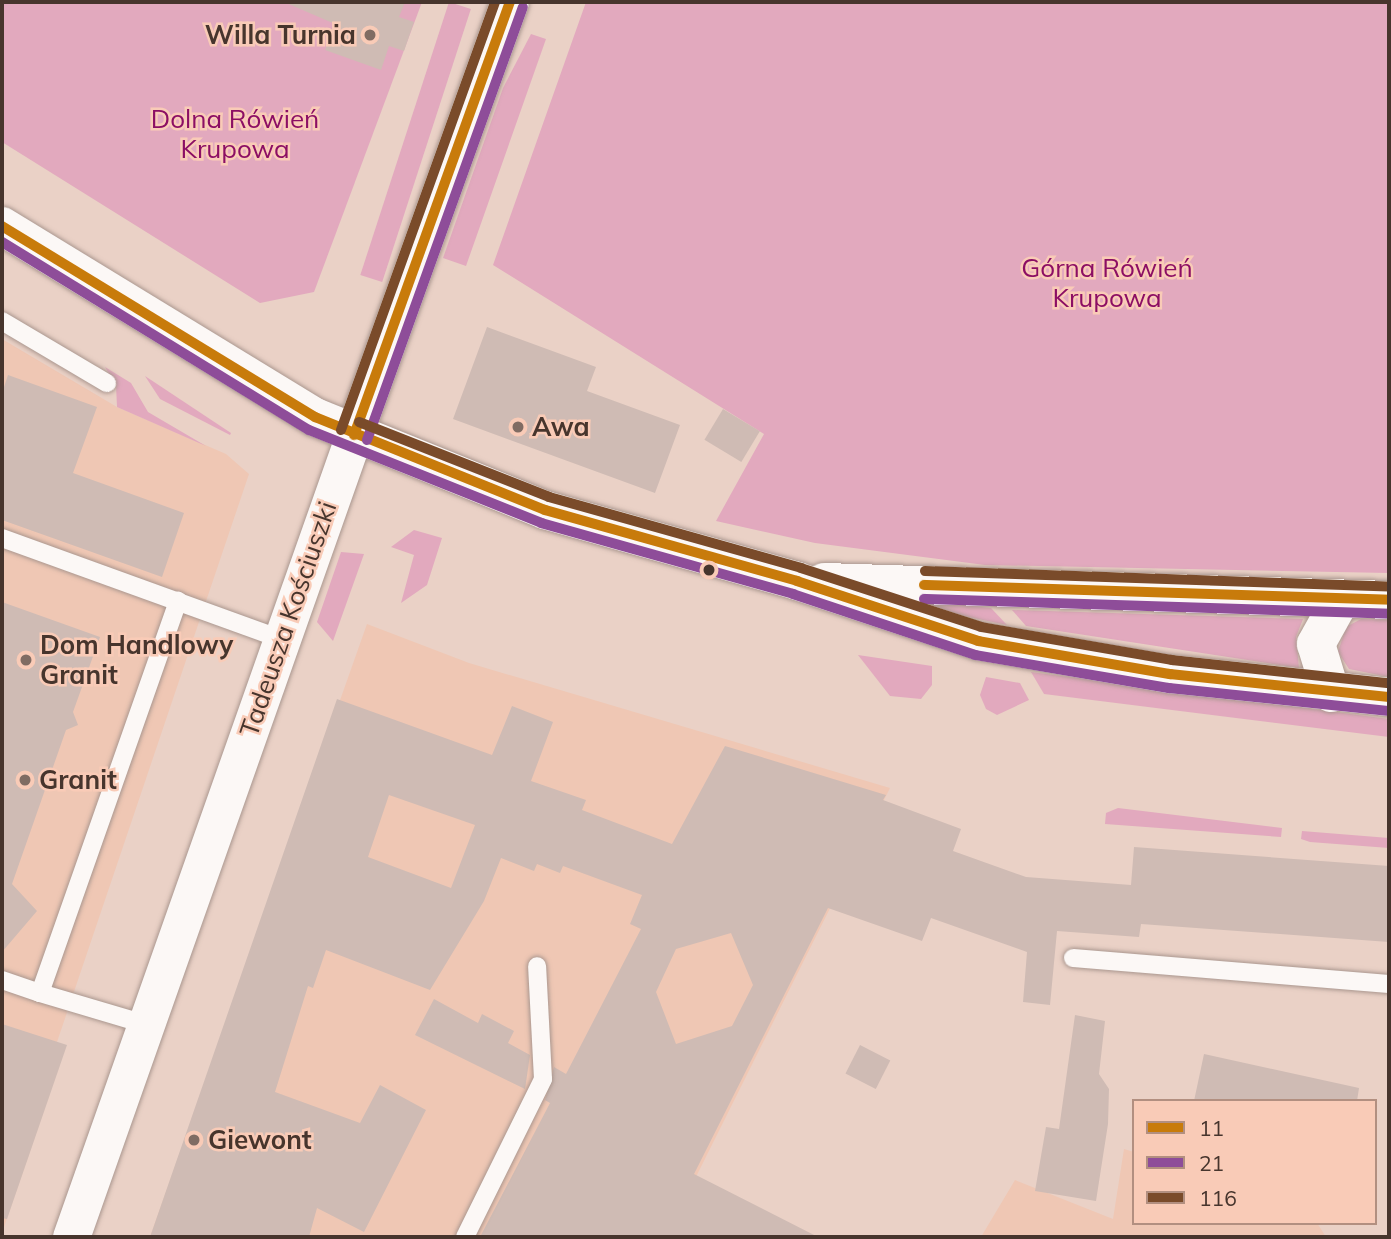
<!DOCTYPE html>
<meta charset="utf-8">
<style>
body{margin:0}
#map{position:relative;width:1391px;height:1239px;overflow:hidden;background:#ead1c6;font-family:Mulish,sans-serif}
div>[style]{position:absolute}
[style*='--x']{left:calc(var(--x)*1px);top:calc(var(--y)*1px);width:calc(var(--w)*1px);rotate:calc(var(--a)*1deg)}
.built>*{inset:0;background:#efc7b4}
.green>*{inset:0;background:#e2a9be;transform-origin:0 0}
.building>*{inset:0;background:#cfbbb4;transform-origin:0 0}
.roads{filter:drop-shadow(0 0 2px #aa978f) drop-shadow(0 0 2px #aa978f)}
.service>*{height:18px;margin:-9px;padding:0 9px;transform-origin:9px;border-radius:9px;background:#fcf8f6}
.minor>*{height:37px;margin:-18.5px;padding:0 18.5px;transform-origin:18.5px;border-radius:18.5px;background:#fcf8f6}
.tertiary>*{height:38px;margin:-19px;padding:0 19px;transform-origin:19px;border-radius:19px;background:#fcf8f6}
.bus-1>*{height:10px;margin:-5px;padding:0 5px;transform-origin:5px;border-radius:5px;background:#c87b0b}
.bus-2>*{height:10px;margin:-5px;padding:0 5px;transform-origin:5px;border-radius:5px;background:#8e4d99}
.bus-3>*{height:10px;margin:-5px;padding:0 5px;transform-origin:5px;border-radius:5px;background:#7a4b2a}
.dots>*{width:19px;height:19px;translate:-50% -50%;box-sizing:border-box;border:4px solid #f9cbb7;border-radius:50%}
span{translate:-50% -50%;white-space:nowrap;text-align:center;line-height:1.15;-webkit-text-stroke:5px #f9cbb7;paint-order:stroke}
.poi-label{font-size:26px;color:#47352d;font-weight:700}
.right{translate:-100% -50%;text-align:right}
.left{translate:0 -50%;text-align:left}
.park-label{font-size:26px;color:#8c0e64}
.street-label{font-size:26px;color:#47352d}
.frame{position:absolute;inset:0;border:4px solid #47352d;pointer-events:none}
.legend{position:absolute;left:1132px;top:1099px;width:245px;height:126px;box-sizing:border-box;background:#f9cbb7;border:2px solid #b28f80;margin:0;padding:9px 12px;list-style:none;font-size:21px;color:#47352d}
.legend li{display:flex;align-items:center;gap:14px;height:35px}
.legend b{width:35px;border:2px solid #b28f80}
</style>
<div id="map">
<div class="built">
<i style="clip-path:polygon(2px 339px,117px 407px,226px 454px,249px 474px,57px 1042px,65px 1049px,2px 1233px)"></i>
<i style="clip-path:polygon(367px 624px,469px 663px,890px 788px,666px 1237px,150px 1237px)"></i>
<i style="clip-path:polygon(1124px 1149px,1134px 1152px,1134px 1223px,1317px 1223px,1326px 1237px,981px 1237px,1015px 1180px,1113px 1219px)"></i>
</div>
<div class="green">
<i style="clip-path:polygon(2px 2px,422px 2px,314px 292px,260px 303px,2px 142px)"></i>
<i style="left:449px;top:2px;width:23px;height:287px;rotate:18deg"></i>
<i style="clip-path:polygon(586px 2px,1389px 2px,1389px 573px,985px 565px,815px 543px,716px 521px,764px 434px,493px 265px)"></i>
<i style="clip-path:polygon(531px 34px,546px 39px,466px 266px,443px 258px,503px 88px)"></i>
<i style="clip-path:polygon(105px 367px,131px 383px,148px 412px,206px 446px,117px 407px,116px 385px)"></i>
<i style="clip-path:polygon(145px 376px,231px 433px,230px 435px,160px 399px)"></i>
<i style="clip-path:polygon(414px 530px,442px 538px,427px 585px,401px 603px,414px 555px,391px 547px)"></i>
<i style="clip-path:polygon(341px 552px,364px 554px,333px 641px,317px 622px)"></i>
<i style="clip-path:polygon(853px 593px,991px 608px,1007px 625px)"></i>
<i style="clip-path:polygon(1012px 610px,1303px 619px,1296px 637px,1299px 668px,1026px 626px)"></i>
<i style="clip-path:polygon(1389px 620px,1389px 677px,1349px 669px,1338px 652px,1346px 627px,1361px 619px)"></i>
<i style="clip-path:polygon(858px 655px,932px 666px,932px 685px,921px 699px,890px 696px)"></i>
<i style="clip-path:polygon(1031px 672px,1389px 719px,1389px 737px,1044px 694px)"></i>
<i style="clip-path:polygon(986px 677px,1020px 683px,1029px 700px,997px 715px,986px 709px,980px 695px)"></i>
<i style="clip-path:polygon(1118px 808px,1282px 828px,1281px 837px,1105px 824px,1106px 813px)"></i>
<i style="clip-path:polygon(1302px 831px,1389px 838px,1389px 848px,1310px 842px,1301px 839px)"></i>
</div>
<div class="building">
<i style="clip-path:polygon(284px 2px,405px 2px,399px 17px,414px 22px,404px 51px,389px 46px,381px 70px,325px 50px,335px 24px)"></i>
<i style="clip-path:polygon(487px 327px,596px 367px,587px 391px,680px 425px,655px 493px,453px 419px)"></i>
<i style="clip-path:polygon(8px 375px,97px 407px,73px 473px,184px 513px,162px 577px,2px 520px,2px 393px)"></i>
<i style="left:723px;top:409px;width:43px;height:36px;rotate:31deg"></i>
<i style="clip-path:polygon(2px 602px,100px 637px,73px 712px,78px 725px,66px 730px,12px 884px,37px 911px,2px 952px)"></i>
<i style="clip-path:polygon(evenodd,337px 699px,492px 755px,512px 706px,553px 722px,531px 781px,586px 800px,582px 810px,672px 844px,725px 746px,886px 795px,883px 800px,961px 829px,953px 851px,1026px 877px,1131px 885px,1134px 847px,1389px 866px,1389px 942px,1141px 924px,1139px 937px,1057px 931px,1050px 1005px,1023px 1002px,1027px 952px,931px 918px,922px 941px,828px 908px,694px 1174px,818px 1237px,480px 1237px,550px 1103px,545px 1100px,554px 1067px,566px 1074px,641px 929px,630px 924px,642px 895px,563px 866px,560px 873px,537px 864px,534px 871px,501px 858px,484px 901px,430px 990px,326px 950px,313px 988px,308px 986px,275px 1092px,360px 1123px,380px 1085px,426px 1110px,364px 1232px,317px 1208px,309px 1237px,150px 1237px,337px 699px,389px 795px,475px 825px,451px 888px,368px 857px,389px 795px,337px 699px,731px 933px,753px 985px,732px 1026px,676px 1044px,656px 992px,676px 949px,731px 933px)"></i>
<i style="clip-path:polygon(434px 999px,478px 1023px,482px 1014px,514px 1031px,508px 1043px,530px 1055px,525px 1089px,415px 1035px)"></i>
<i style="clip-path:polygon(1075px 1015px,1105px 1021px,1099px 1074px,1109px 1089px,1108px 1124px,1096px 1201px,1035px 1191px,1046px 1127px,1059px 1129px)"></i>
<i style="clip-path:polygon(2px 1024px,67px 1045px,7px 1219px,2px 1218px)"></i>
<i style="left:860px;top:1045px;width:34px;height:32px;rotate:27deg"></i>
<i style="clip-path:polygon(1204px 1054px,1359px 1088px,1357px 1101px,1194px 1101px)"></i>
</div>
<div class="roads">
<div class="service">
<i style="--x:2;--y:321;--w:122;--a:30.6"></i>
<i style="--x:2;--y:538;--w:294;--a:19.9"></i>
<i style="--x:1073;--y:958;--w:317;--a:4.7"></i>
<i style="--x:2;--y:980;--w:40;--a:18.9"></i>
<i style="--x:148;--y:1025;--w:113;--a:-163.5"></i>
<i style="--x:40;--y:993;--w:416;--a:-70.6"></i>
<i style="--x:465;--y:1237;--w:176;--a:-63.7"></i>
<i style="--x:543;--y:1079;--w:113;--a:-93"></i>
</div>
<div class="minor">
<i style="--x:71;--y:1237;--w:850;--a:-70.56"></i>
</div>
<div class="tertiary">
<i style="--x:2;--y:226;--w:367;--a:31.4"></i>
<i style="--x:315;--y:417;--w:248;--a:22"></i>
<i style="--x:545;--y:510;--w:262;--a:15.7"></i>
<i style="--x:797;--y:581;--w:191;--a:18.3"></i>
<i style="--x:978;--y:641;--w:195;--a:9.8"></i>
<i style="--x:1170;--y:674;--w:220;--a:6"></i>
<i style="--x:354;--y:435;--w:460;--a:-70.2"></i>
<i style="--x:824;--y:582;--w:565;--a:1.82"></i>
<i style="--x:1331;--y:693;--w:51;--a:-107"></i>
<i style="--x:1316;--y:644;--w:51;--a:-60.9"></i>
</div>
</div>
<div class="bus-1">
<i style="--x:2;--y:226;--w:367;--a:31.4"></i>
<i style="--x:315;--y:417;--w:248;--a:22"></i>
<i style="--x:545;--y:510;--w:262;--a:15.7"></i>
<i style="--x:797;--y:581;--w:191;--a:18.3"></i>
<i style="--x:978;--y:641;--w:195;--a:9.8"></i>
<i style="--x:1170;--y:674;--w:220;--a:6"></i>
<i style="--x:354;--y:435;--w:460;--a:-70.2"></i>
<i style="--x:924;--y:585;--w:465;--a:1.8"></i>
</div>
<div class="bus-2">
<i style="--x:2;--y:242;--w:360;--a:31.5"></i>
<i style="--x:309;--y:430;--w:250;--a:21.8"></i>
<i style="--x:541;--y:523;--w:262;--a:15.7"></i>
<i style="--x:793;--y:594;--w:192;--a:18.5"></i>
<i style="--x:975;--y:655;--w:197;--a:9.7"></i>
<i style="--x:1169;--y:688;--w:220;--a:6"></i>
<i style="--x:367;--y:440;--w:460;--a:-70.2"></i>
<i style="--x:924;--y:599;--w:465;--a:1.8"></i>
</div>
<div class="bus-3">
<i style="--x:359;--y:422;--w:204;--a:21.5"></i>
<i style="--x:549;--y:497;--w:262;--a:15.7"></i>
<i style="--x:801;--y:568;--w:189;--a:18.1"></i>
<i style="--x:981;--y:627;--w:194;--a:9.8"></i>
<i style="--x:1172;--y:660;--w:218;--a:6.1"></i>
<i style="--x:341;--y:430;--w:455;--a:-70.2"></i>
<i style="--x:925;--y:571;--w:464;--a:1.9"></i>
</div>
<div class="dots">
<i style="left:370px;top:35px;background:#806c63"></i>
<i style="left:518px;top:427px;background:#806c63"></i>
<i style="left:709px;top:570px;background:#47352d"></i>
<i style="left:26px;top:660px;background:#806c63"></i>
<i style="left:25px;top:780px;background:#806c63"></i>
<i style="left:194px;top:1140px;background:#806c63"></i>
</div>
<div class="poi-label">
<span class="right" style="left:356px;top:35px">Willa Turnia</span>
<span class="left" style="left:532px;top:427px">Awa</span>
<span class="left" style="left:40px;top:660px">Dom Handlowy<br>Granit</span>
<span class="left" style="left:39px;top:780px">Granit</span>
<span class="left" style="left:208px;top:1140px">Giewont</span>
</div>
<div class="park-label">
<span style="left:235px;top:134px">Dolna Rówień<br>Krupowa</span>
<span style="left:1107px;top:283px">Górna Rówień<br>Krupowa</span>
</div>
<div class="street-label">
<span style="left:288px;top:619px;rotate:-71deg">Tadeusza Kościuszki</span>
</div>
<div class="frame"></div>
<ul class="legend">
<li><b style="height:9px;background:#c87b0b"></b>11</li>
<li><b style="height:9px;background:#8e4d99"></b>21</li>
<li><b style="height:9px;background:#7a4b2a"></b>116</li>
</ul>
</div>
